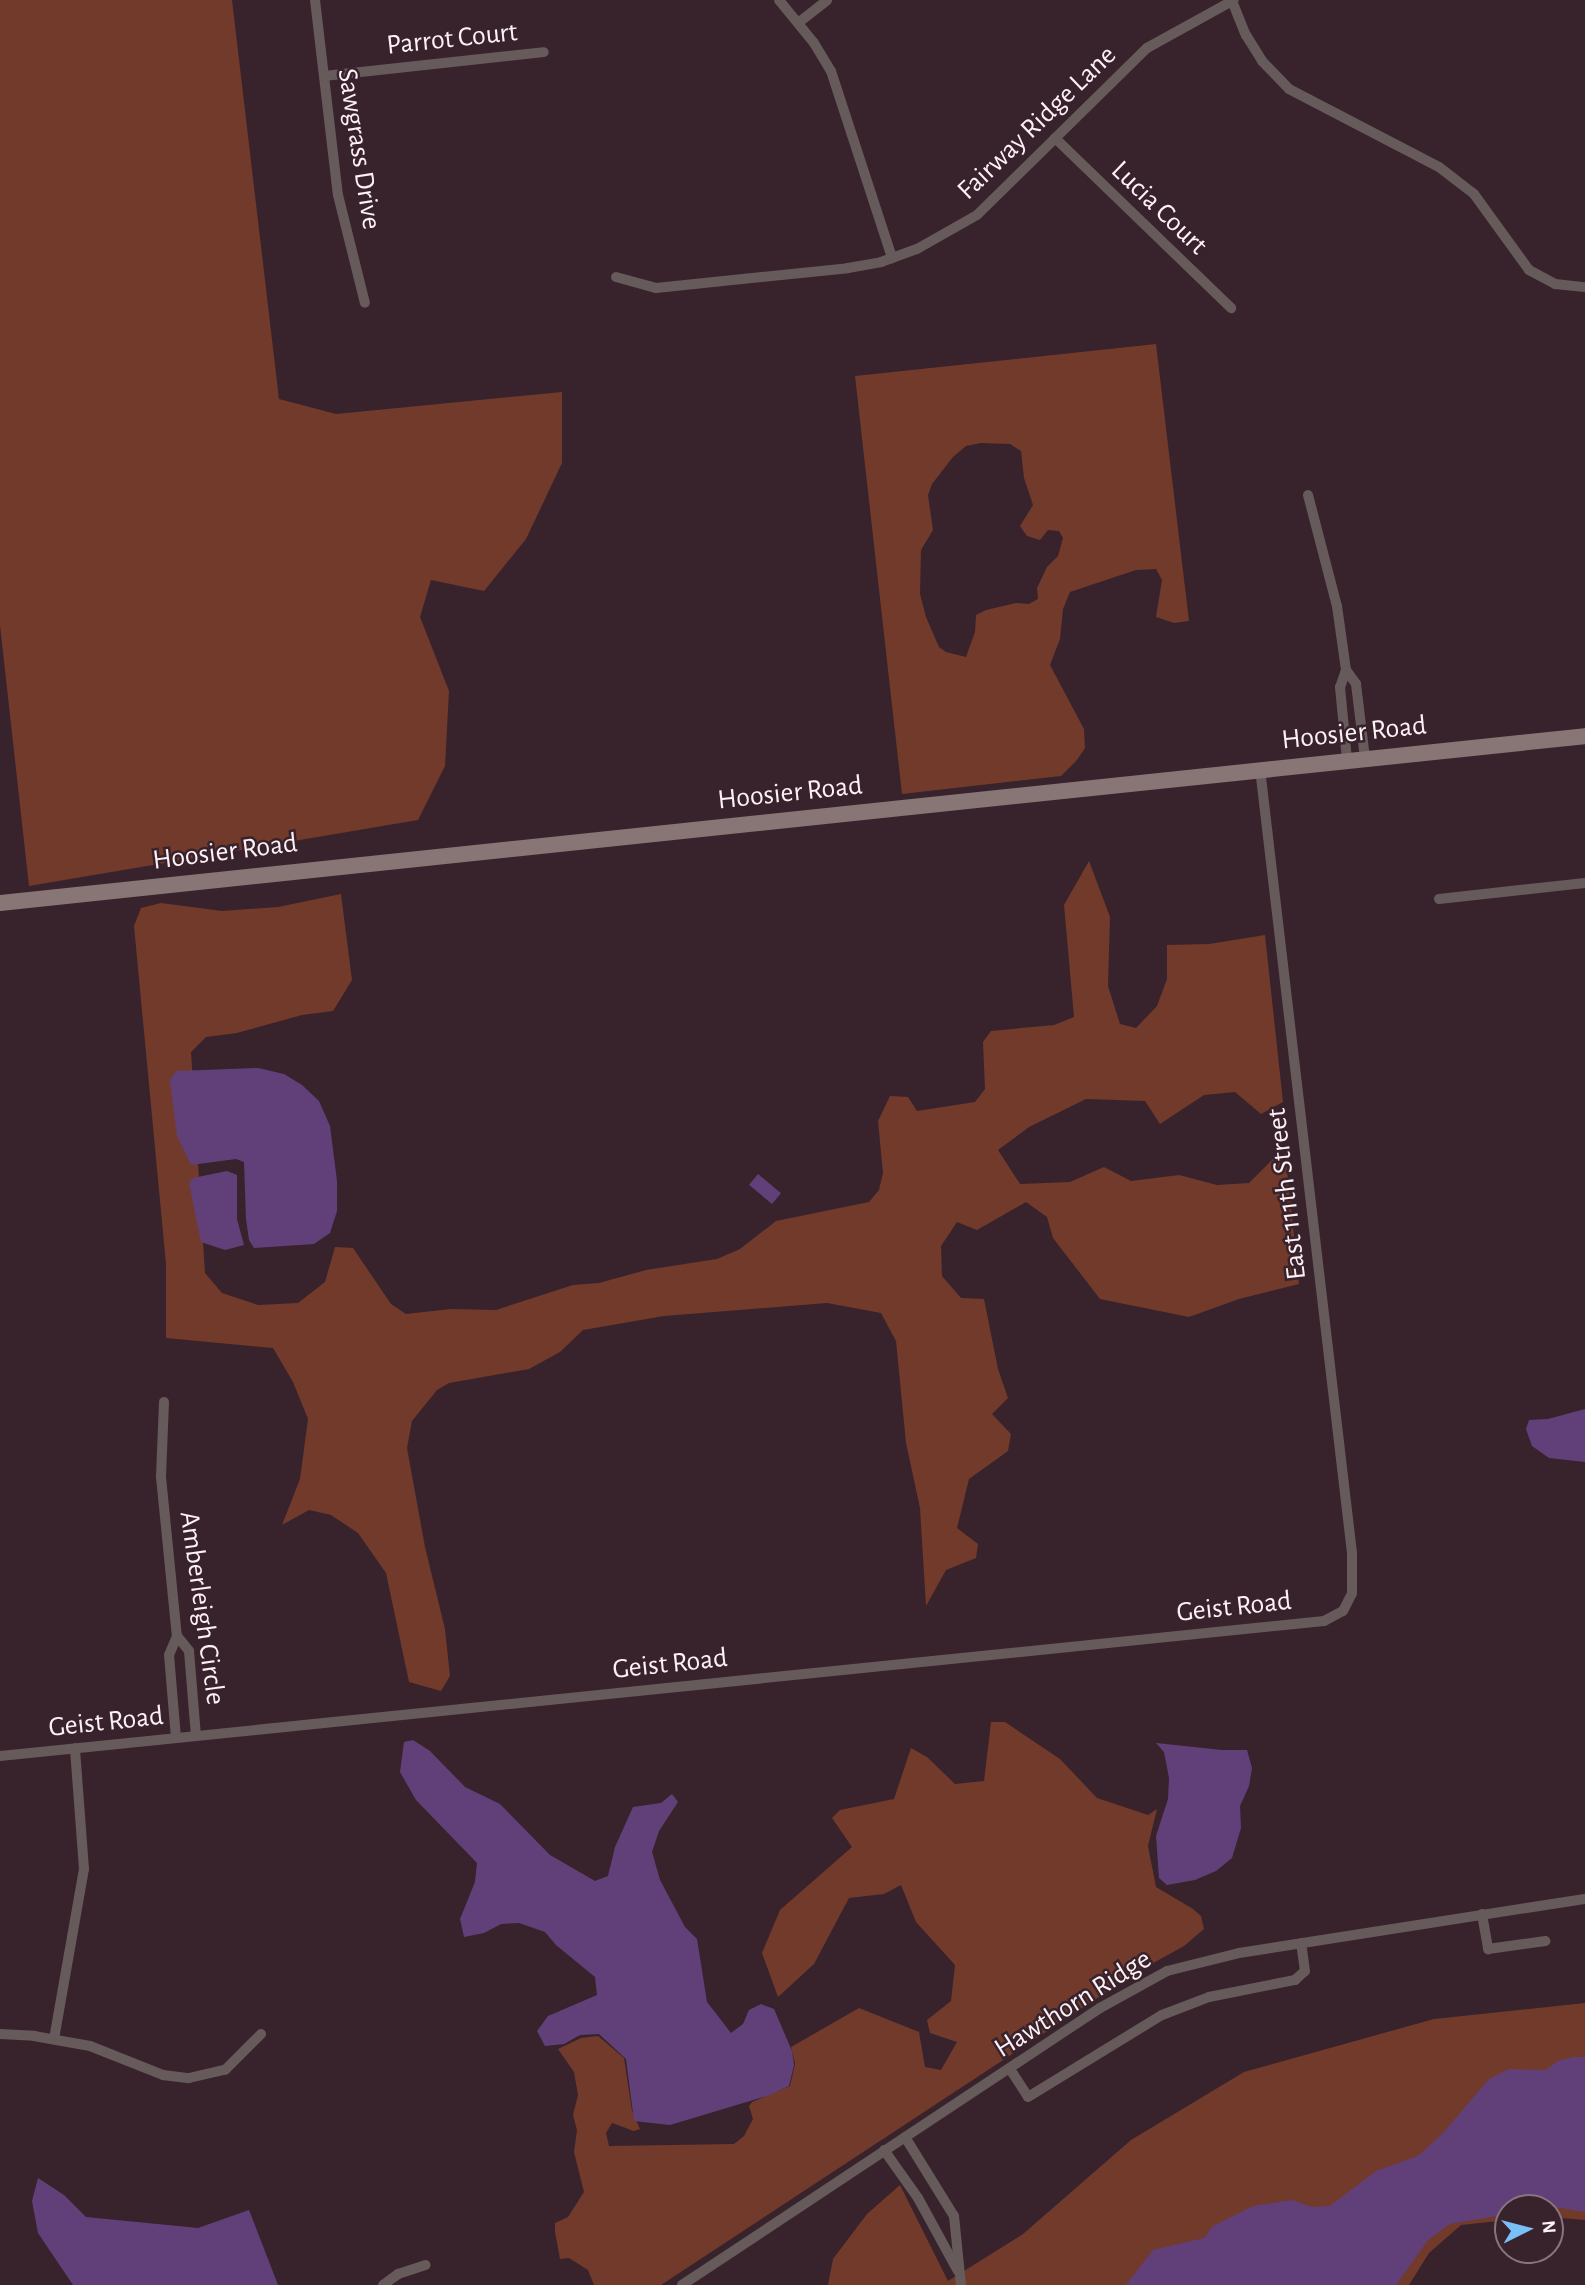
<!DOCTYPE html>
<style>
body{margin:0}
#map{position:relative;width:1585px;height:2285px;overflow:hidden;background:#38232c;font-family:"Alegreya Sans",sans-serif}
div>[style]{position:absolute}
[style*='--x']{left:calc(var(--x)*1px);top:calc(var(--y)*1px);width:calc(var(--w)*1px);rotate:calc(var(--a)*1deg)}
.green>*{inset:0;background:#713a2b}
.water>*{inset:0;background:#61407a;transform-origin:0 0}
.street>*{height:10px;margin:-5px;padding:0 5px;transform-origin:5px;border-radius:5px;background:#665a5b}
.secondary>*{height:16px;margin:-8px;padding:0 8px;transform-origin:8px;border-radius:8px;background:#887576}
span{translate:-50% -50%;white-space:nowrap;text-align:center;line-height:1.15;-webkit-text-stroke:5px #38232c;paint-order:stroke}
.street-label{font-size:28px;color:#fdf1f6}
.north{position:absolute;left:1494px;top:2194px;width:70px;height:70px;box-sizing:border-box;background:#38232c;border:2px solid #87757d;border-radius:50%;rotate:84deg;font-size:19px;font-weight:700;line-height:28px;text-align:center;color:#fdf1f6}
.north::after{content:'';display:block;margin:auto;width:24px;height:32px;background:#79bff8;clip-path:polygon(50% 0,100% 100%,50% 72%,0 100%)}
</style>
<div id="map">
<div class="green">
<i style="clip-path:polygon(0 0,232px 0,279px 399px,336px 414px,562px 392px,562px 463px,526px 539px,484px 591px,431px 580px,420px 617px,449px 691px,445px 766px,418px 820px,29px 886px,0 625px)"></i>
<i style="clip-path:polygon(evenodd,1156px 344px,1189px 621px,1174px 623px,1156px 617px,1162px 580px,1156px 569px,1136px 570px,1070px 592px,1063px 609px,1060px 639px,1050px 665px,1084px 729px,1085px 748px,1077px 760px,1061px 776px,902px 794px,855px 376px,1156px 344px,981px 443px,1010px 444px,1021px 451px,1024px 478px,1033px 505px,1020px 526px,1027px 536px,1040px 540px,1048px 530px,1059px 531px,1063px 538px,1058px 556px,1047px 567px,1037px 588px,1038px 599px,1029px 604px,1016px 603px,986px 610px,976px 615px,975px 632px,966px 657px,946px 652px,939px 647px,926px 617px,920px 594px,921px 550px,933px 530px,928px 495px,932px 484px,953px 457px,966px 446px,981px 443px)"></i>
<i style="clip-path:polygon(1089px 861px,1110px 917px,1108px 986px,1120px 1024px,1136px 1028px,1157px 1006px,1167px 979px,1167px 945px,1209px 944px,1265px 935px,1283px 1102px,1261px 1114px,1235px 1092px,1204px 1095px,1160px 1124px,1145px 1101px,1086px 1099px,1029px 1127px,998px 1150px,1020px 1184px,1070px 1182px,1104px 1167px,1131px 1181px,1179px 1175px,1217px 1185px,1249px 1183px,1276px 1156px,1286px 1160px,1299px 1284px,1239px 1299px,1189px 1317px,1100px 1299px,1053px 1238px,1047px 1217px,1026px 1202px,977px 1230px,957px 1222px,941px 1246px,942px 1276px,961px 1298px,984px 1299px,998px 1369px,1008px 1398px,992px 1414px,1011px 1434px,1008px 1451px,969px 1479px,957px 1528px,978px 1544px,976px 1558px,946px 1570px,926px 1606px,920px 1508px,906px 1443px,896px 1341px,881px 1313px,827px 1303px,664px 1316px,583px 1330px,560px 1352px,529px 1369px,449px 1383px,437px 1390px,412px 1421px,407px 1448px,425px 1547px,445px 1629px,450px 1676px,441px 1691px,409px 1682px,386px 1573px,358px 1533px,331px 1515px,309px 1510px,282px 1525px,300px 1479px,308px 1419px,293px 1382px,273px 1348px,166px 1338px,166px 1264px,134px 926px,141px 908px,161px 903px,222px 911px,278px 907px,341px 894px,352px 980px,333px 1011px,302px 1015px,237px 1033px,206px 1037px,191px 1052px,205px 1273px,222px 1293px,258px 1305px,298px 1303px,325px 1282px,335px 1247px,353px 1248px,391px 1304px,406px 1314px,451px 1309px,496px 1310px,573px 1285px,599px 1283px,646px 1270px,717px 1259px,740px 1249px,776px 1221px,869px 1202px,879px 1190px,883px 1173px,878px 1121px,890px 1096px,908px 1097px,917px 1111px,975px 1102px,985px 1089px,983px 1042px,991px 1031px,1054px 1025px,1074px 1017px,1064px 905px)"></i>
<i style="clip-path:polygon(991px 1722px,1005px 1722px,1060px 1759px,1097px 1798px,1148px 1815px,1157px 1809px,1148px 1846px,1156px 1887px,1193px 1909px,1201px 1916px,1204px 1929px,1184px 1946px,1137px 1972px,661px 2285px,594px 2285px,588px 2270px,569px 2258px,560px 2259px,555px 2232px,555px 2223px,568px 2217px,584px 2192px,574px 2152px,577px 2130px,573px 2115px,578px 2095px,574px 2072px,558px 2049px,581px 2038px,598px 2036px,624px 2058px,632px 2111px,640px 2129px,634px 2131px,612px 2123px,606px 2133px,609px 2146px,734px 2144px,744px 2136px,753px 2119px,749px 2106px,752px 2102px,790px 2086px,795px 2064px,791px 2047px,859px 2008px,919px 2032px,925px 2067px,941px 2070px,957px 2042px,930px 2033px,927px 2020px,951px 2001px,955px 1965px,916px 1922px,901px 1885px,884px 1894px,849px 1898px,814px 1964px,778px 1997px,762px 1953px,780px 1910px,852px 1847px,832px 1818px,840px 1810px,894px 1799px,911px 1748px,927px 1757px,955px 1784px,984px 1781px)"></i>
<i style="clip-path:polygon(1585px 2003px,1585px 2220px,1550px 2217px,1550px 2208px,1508px 2208px,1508px 2220px,1461px 2225px,1429px 2253px,1409px 2285px,828px 2285px,833px 2259px,867px 2214px,900px 2185px,948px 2281px,1023px 2234px,1131px 2140px,1244px 2072px,1434px 2019px)"></i>
</div>
<div class="water">
<i style="clip-path:polygon(258px 1068px,284px 1074px,302px 1085px,319px 1101px,330px 1126px,337px 1181px,337px 1211px,330px 1233px,314px 1244px,254px 1248px,249px 1240px,246px 1219px,244px 1162px,236px 1159px,191px 1165px,177px 1136px,170px 1080px,176px 1071px)"></i>
<i style="clip-path:polygon(227px 1171px,237px 1175px,237px 1219px,244px 1245px,225px 1250px,201px 1242px,189px 1183px,193px 1178px)"></i>
<i style="left:758px;top:1174px;width:30px;height:14px;rotate:40deg"></i>
<i style="clip-path:polygon(1585px 1409px,1585px 1462px,1549px 1458px,1532px 1446px,1526px 1429px,1529px 1420px,1548px 1419px)"></i>
<i style="clip-path:polygon(413px 1740px,430px 1751px,465px 1787px,500px 1804px,550px 1855px,595px 1881px,608px 1876px,615px 1847px,633px 1807px,661px 1803px,672px 1794px,678px 1802px,659px 1831px,652px 1852px,660px 1880px,685px 1927px,697px 1939px,707px 2002px,731px 2033px,743px 2024px,749px 2010px,761px 2004px,774px 2009px,792px 2051px,794px 2065px,789px 2086px,770px 2095px,670px 2125px,634px 2121px,626px 2059px,599px 2034px,580px 2035px,564px 2044px,545px 2046px,537px 2031px,548px 2016px,597px 1995px,595px 1977px,556px 1945px,545px 1932px,519px 1923px,501px 1924px,484px 1933px,464px 1937px,460px 1919px,475px 1882px,477px 1863px,416px 1800px,400px 1772px,404px 1742px)"></i>
<i style="clip-path:polygon(1156px 1743px,1222px 1750px,1247px 1750px,1252px 1768px,1249px 1786px,1240px 1806px,1241px 1828px,1232px 1858px,1216px 1871px,1195px 1880px,1167px 1885px,1159px 1878px,1156px 1836px,1168px 1799px,1169px 1778px,1164px 1752px)"></i>
<i style="clip-path:polygon(1573px 2057px,1585px 2057px,1585px 2212px,1562px 2208px,1508px 2208px,1508px 2214px,1450px 2224px,1428px 2240px,1396px 2285px,1126px 2285px,1153px 2250px,1204px 2238px,1213px 2226px,1253px 2206px,1292px 2200px,1312px 2207px,1330px 2206px,1376px 2171px,1418px 2156px,1442px 2134px,1489px 2079px,1509px 2069px,1546px 2070px,1558px 2061px)"></i>
<i style="clip-path:polygon(38px 2178px,64px 2195px,86px 2217px,198px 2228px,249px 2210px,278px 2285px,73px 2285px,38px 2233px,32px 2201px)"></i>
</div>
<div class="street">
<i style="--x:315;--y:0;--w:196;--a:83.3"></i>
<i style="--x:338;--y:195;--w:111;--a:76"></i>
<i style="--x:779;--y:0;--w:55;--a:50.9"></i>
<i style="--x:814;--y:43;--w:33;--a:59"></i>
<i style="--x:831;--y:71;--w:197;--a:71.9"></i>
<i style="--x:1232;--y:1;--w:37;--a:68"></i>
<i style="--x:1246;--y:35;--w:31;--a:58"></i>
<i style="--x:1262;--y:61;--w:39;--a:46"></i>
<i style="--x:1289;--y:89;--w:169;--a:27.5"></i>
<i style="--x:1439;--y:167;--w:44;--a:37.6"></i>
<i style="--x:1474;--y:194;--w:94;--a:54.1"></i>
<i style="--x:1529;--y:270;--w:30;--a:28"></i>
<i style="--x:1555;--y:284;--w:30;--a:6"></i>
<i style="--x:798;--y:23;--w:37;--a:-38"></i>
<i style="--x:324;--y:76;--w:221;--a:-6.2"></i>
<i style="--x:1055;--y:138;--w:245;--a:44"></i>
<i style="--x:616;--y:277;--w:41;--a:15.4"></i>
<i style="--x:656;--y:288;--w:193;--a:-5.9"></i>
<i style="--x:848;--y:268;--w:34;--a:-10"></i>
<i style="--x:881;--y:262;--w:38;--a:-20"></i>
<i style="--x:917;--y:249;--w:69;--a:-29.5"></i>
<i style="--x:977;--y:215;--w:238;--a:-44.5"></i>
<i style="--x:1147;--y:48;--w:99;--a:-28.9"></i>
<i style="--x:1308;--y:495;--w:115;--a:75.4"></i>
<i style="--x:1337;--y:606;--w:65;--a:82"></i>
<i style="--x:1346;--y:670;--w:18;--a:109"></i>
<i style="--x:1340;--y:687;--w:73;--a:84.5"></i>
<i style="--x:1346;--y:670;--w:17;--a:54"></i>
<i style="--x:1356;--y:684;--w:75;--a:83.1"></i>
<i style="--x:1439;--y:899;--w:147;--a:-6.3"></i>
<i style="--x:164;--y:1402;--w:75;--a:92.3"></i>
<i style="--x:161;--y:1477;--w:160;--a:84.3"></i>
<i style="--x:177;--y:1636;--w:19;--a:51"></i>
<i style="--x:189;--y:1651;--w:85;--a:85.3"></i>
<i style="--x:176;--y:1738;--w:83;--a:-94.8"></i>
<i style="--x:169;--y:1655;--w:21;--a:-67"></i>
<i style="--x:0;--y:1756;--w:1331;--a:-5.82"></i>
<i style="--x:1324;--y:1621;--w:21;--a:-28"></i>
<i style="--x:1343;--y:1611;--w:20;--a:-63"></i>
<i style="--x:1352;--y:1593;--w:40;--a:-90"></i>
<i style="--x:1352;--y:1553;--w:789;--a:-96.69"></i>
<i style="--x:1482;--y:1914;--w:36;--a:80"></i>
<i style="--x:1488;--y:1949;--w:58;--a:-8"></i>
<i style="--x:0;--y:2034;--w:34;--a:3"></i>
<i style="--x:34;--y:2036;--w:57;--a:10.1"></i>
<i style="--x:90;--y:2046;--w:79;--a:21.7"></i>
<i style="--x:163;--y:2075;--w:26;--a:7"></i>
<i style="--x:189;--y:2078;--w:37;--a:-13"></i>
<i style="--x:225;--y:2070;--w:51;--a:-45"></i>
<i style="--x:54;--y:2039;--w:173;--a:-80"></i>
<i style="--x:84;--y:1869;--w:121;--a:-94.3"></i>
<i style="--x:1010;--y:2069;--w:33;--a:57"></i>
<i style="--x:1028;--y:2097;--w:157;--a:-31.5"></i>
<i style="--x:1162;--y:2015;--w:50;--a:-21"></i>
<i style="--x:1209;--y:1997;--w:88;--a:-11.2"></i>
<i style="--x:1295;--y:1980;--w:13;--a:-42"></i>
<i style="--x:1305;--y:1971;--w:28;--a:-98"></i>
<i style="--x:905;--y:2137;--w:93;--a:58.2"></i>
<i style="--x:954;--y:2216;--w:69;--a:84.2"></i>
<i style="--x:884;--y:2150;--w:59;--a:54.7"></i>
<i style="--x:918;--y:2198;--w:83;--a:61.3"></i>
<i style="--x:383;--y:2285;--w:19;--a:-36"></i>
<i style="--x:398;--y:2274;--w:29;--a:-18"></i>
<i style="--x:682;--y:2285;--w:501;--a:-33.53"></i>
<i style="--x:1100;--y:2008;--w:77;--a:-28.9"></i>
<i style="--x:1167;--y:1971;--w:74;--a:-14"></i>
<i style="--x:1239;--y:1953;--w:350;--a:-8.9"></i>
</div>
<div class="secondary">
<i style="--x:0;--y:903;--w:1594;--a:-6.01"></i>
</div>
<div class="street-label">
<span style="left:452px;top:39px;rotate:-6deg">Parrot Court</span>
<span style="left:1037px;top:123px;rotate:-44deg">Fairway Ridge Lane</span>
<span style="left:359px;top:149px;rotate:81deg">Sawgrass Drive</span>
<span style="left:1159px;top:208px;rotate:44deg">Lucia Court</span>
<span style="left:1354px;top:733px;rotate:-6deg">Hoosier Road</span>
<span style="left:790px;top:793px;rotate:-6deg">Hoosier Road</span>
<span style="left:225px;top:852px;rotate:-7deg">Hoosier Road</span>
<span style="left:1287px;top:1194px;rotate:-97deg">East 111th Street</span>
<span style="left:1234px;top:1607px;rotate:-6deg">Geist Road</span>
<span style="left:202px;top:1608px;rotate:82deg">Amberleigh Circle</span>
<span style="left:670px;top:1664px;rotate:-6deg">Geist Road</span>
<span style="left:106px;top:1722px;rotate:-6deg">Geist Road</span>
<span style="left:1073px;top:2004px;rotate:-32deg">Hawthorn Ridge</span>
</div>
<div class="north">N</div>
</div>
